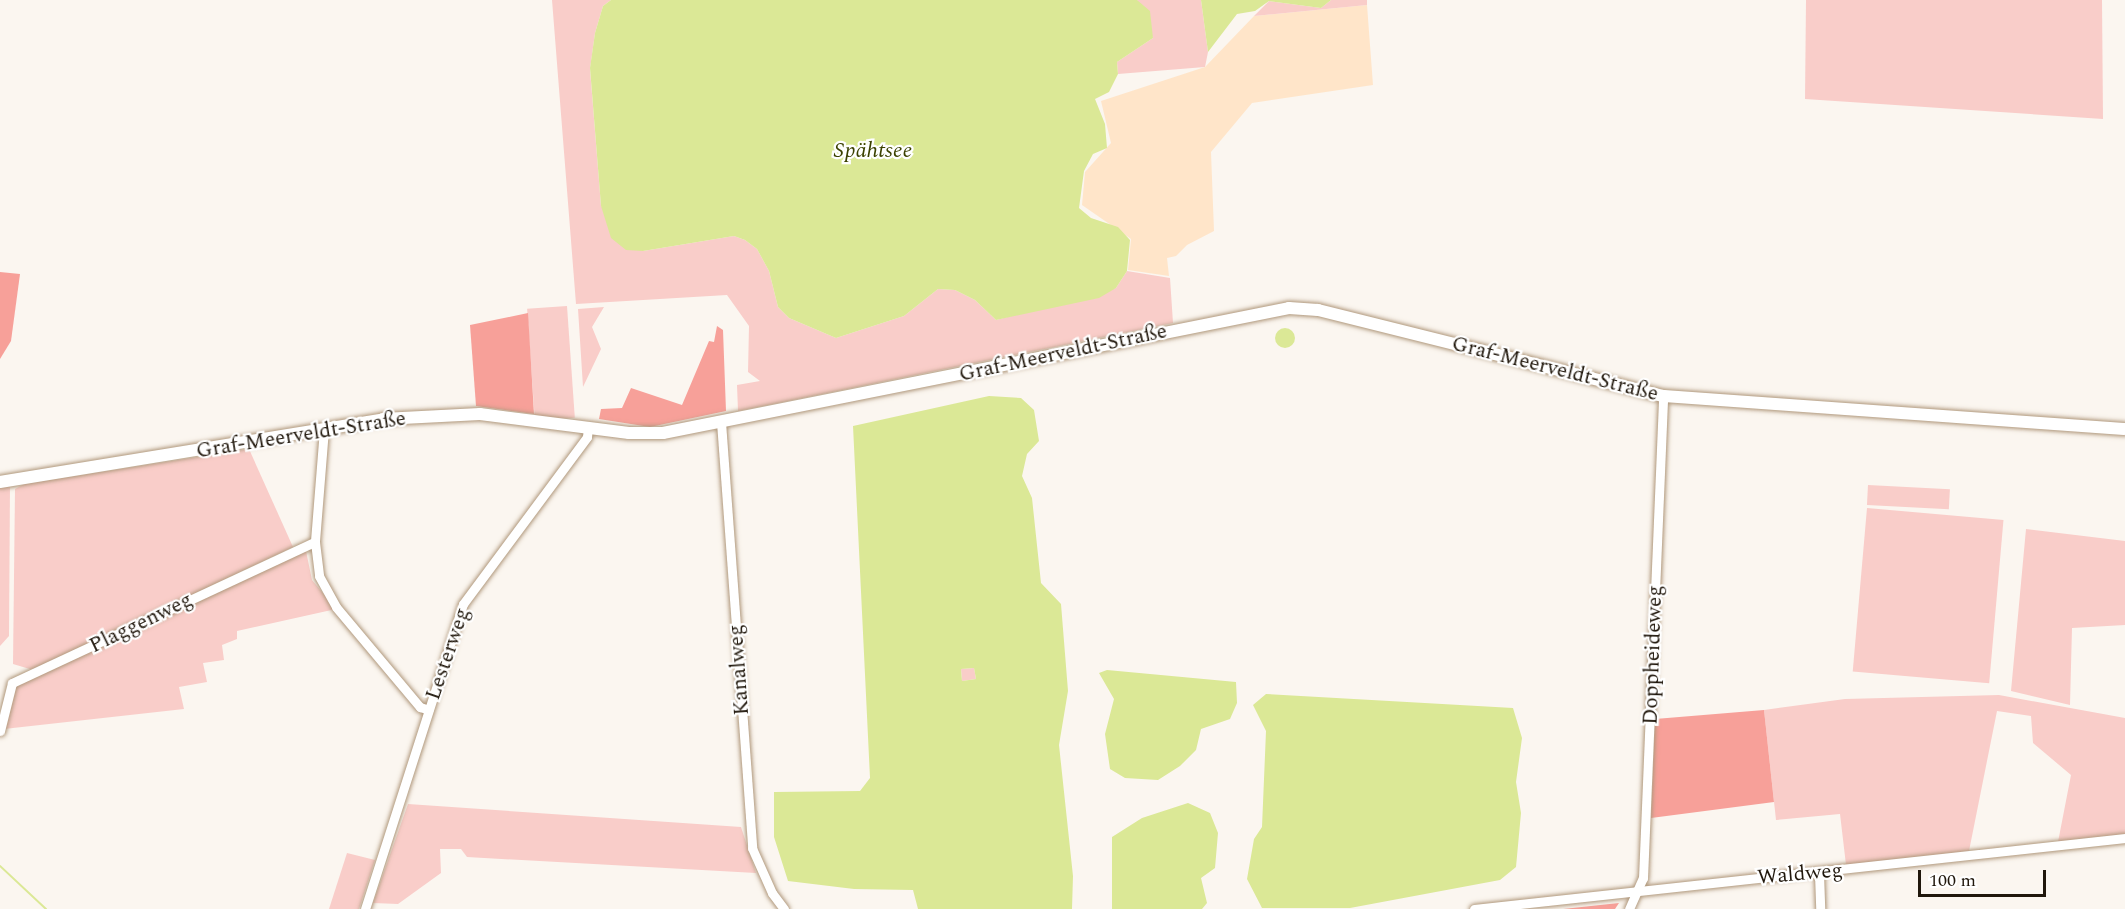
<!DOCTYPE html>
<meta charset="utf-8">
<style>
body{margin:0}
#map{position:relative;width:2125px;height:909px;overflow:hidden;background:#fbf6f0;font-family:Spectral,serif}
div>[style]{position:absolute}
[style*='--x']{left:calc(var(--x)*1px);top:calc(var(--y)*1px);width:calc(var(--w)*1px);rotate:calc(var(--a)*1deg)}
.built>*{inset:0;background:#ffe5c9}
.green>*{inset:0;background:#f9cdc9;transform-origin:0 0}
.forest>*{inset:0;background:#f7a099}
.water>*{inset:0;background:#dbe896}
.round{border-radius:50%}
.stream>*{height:2px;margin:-1px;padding:0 1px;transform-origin:1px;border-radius:1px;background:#dbe896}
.roads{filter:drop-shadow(0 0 2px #b0987c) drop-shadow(0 0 2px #b0987c)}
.minor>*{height:9px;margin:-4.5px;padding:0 4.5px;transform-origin:4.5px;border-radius:4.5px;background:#fff}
.major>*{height:12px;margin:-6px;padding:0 6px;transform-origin:6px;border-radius:6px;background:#fff}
span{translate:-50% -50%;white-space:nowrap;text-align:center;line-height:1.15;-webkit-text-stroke:4.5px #fff;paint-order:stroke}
.street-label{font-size:21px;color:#20170c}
.water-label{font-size:22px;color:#3b4100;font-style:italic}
.scale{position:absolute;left:1918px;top:870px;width:128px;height:27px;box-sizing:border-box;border:3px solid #20170c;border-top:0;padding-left:8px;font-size:18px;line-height:21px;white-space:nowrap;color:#20170c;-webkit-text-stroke:4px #fff;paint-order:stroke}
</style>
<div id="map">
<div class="built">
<i style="clip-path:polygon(1367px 5px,1373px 85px,1252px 103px,1211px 152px,1214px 231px,1187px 245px,1176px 256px,1167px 258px,1169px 276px,1128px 270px,1131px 239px,1082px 205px,1085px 172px,1111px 143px,1101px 101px,1205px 67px,1254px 16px)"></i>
</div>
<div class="green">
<i style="clip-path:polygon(552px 0,611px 0,603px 6px,595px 33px,590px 69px,601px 206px,643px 251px,734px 236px,745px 240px,757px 249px,769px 271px,778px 307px,789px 318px,836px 338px,904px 316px,938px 289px,955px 290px,975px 300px,996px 320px,1116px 288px,1127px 271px,1170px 278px,1173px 323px,738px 411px,737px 385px,760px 381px,748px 372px,749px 326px,727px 295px,576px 304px)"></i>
<i style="clip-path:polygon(1137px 0,1201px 0,1208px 52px,1205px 67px,1118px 74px,1117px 62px,1153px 38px)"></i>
<i style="clip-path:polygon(1331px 0,1367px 0,1367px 5px,1254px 16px,1269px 1px,1321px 8px)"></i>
<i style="clip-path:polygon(1806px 0,2102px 0,2103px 119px,1805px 99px)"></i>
<i style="left:567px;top:306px;width:112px;height:40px;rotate:86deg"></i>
<i style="clip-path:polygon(604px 307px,592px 327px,601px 349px,583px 387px,578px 309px)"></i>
<i style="clip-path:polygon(249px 449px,293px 547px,33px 670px,13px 664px,15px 489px,24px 484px)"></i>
<i style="clip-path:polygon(10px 485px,9px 636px,0 646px,0 487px)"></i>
<i style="left:1868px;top:485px;width:82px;height:20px;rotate:3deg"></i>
<i style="left:1867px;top:508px;width:137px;height:164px;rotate:5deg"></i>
<i style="clip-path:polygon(2026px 529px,2125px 541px,2125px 625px,2072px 628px,2070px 705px,2011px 691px)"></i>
<i style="clip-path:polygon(306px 551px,312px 580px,336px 609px,237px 631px,237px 639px,222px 645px,224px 660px,203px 663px,207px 682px,179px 687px,184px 709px,4px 729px,14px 687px)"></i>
<i style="clip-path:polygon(974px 668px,976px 679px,962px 681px,961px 669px)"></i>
<i style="clip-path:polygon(1999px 695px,2125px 718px,2125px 834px,2058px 842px,2071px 775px,2033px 743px,2031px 716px,1997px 711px,1969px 851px,1846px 865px,1840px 814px,1776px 820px,1764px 710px,1845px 699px)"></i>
<i style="clip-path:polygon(408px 804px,741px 827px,756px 873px,467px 857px,461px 849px,440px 849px,441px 873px,398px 904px,373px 903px)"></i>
<i style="clip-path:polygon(347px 853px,375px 860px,359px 909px,329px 909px)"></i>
</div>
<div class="forest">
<i style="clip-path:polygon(0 272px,20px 274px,11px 341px,0 359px)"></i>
<i style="clip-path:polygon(528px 313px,534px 414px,476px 406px,470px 325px)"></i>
<i style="clip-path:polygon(717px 326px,723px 330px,726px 411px,650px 427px,599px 419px,601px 409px,622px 408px,631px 388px,682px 405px,709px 341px,714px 342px)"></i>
<i style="clip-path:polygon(1764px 710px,1774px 802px,1651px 818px,1655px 719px)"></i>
<i style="clip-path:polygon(1619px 903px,1615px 909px,1563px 909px)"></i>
</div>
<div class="water">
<i style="clip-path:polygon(611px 0,1137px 0,1150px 11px,1153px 38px,1117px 62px,1118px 74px,1109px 92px,1095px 99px,1105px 124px,1107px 148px,1093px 154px,1084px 171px,1079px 208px,1091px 218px,1118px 227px,1130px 240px,1127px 271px,1116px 288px,1099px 298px,996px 320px,975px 300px,955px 290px,938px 289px,904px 316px,836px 338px,789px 318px,778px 307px,769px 271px,757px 249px,745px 240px,734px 236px,643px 251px,626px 250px,611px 238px,601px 206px,590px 68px,595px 33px,603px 6px)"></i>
<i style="clip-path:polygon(1201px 0,1331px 0,1321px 8px,1269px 1px,1255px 11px,1237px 14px,1208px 52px)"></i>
<i class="round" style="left:1275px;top:328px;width:20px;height:20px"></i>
<i style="clip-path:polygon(evenodd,989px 396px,1021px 398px,1034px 410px,1039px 441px,1027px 454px,1022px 476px,1032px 498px,1041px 583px,1061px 604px,1068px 691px,1059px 745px,1073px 876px,1072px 909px,918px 909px,913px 890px,854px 889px,788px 881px,774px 837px,774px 792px,860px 791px,870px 778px,853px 426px,989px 396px,974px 668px,976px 679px,962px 681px,961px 669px,974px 668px)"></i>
<i style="clip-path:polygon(1107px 670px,1236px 682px,1237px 703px,1230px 719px,1201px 729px,1196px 750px,1180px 766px,1158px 780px,1125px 778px,1110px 769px,1105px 734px,1114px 699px,1099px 673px)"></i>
<i style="clip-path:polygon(1266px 694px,1513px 708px,1522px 738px,1516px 782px,1521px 813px,1516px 867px,1500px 880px,1350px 908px,1262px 908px,1247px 879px,1254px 839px,1262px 827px,1266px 731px,1253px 705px)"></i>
<i style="clip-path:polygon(1188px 803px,1210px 813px,1218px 833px,1215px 868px,1201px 878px,1207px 903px,1202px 909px,1112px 909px,1112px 837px,1142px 818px)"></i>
</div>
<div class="stream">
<i style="--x:0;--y:866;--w:63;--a:43.1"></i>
</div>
<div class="roads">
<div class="minor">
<i style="--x:721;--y:422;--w:427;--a:85.8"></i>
<i style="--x:752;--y:848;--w:49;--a:66"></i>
<i style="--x:772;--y:893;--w:20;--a:53"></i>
<i style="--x:324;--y:429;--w:113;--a:94.6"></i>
<i style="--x:315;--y:542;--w:34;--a:83"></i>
<i style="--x:319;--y:576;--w:35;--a:61"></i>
<i style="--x:336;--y:607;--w:131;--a:50"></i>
<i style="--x:420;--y:707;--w:9;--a:18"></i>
<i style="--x:0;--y:731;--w:49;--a:-76"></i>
<i style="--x:12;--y:683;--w:334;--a:-25"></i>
<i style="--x:1819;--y:873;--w:36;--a:88"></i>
<i style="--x:365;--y:909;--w:320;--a:-72.2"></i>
<i style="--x:463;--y:604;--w:208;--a:-53.4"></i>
<i style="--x:587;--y:437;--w:9;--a:-84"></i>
<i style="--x:1474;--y:909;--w:655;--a:-6.22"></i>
<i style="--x:1629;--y:909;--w:34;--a:-66"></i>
<i style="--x:1643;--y:878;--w:482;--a:-87.6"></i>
</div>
<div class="major">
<i style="--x:0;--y:482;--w:388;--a:-9.3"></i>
<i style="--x:383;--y:419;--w:97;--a:-3"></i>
<i style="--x:480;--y:414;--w:150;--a:7.3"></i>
<i style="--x:629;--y:433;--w:34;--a:0"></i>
<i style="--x:663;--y:433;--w:638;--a:-11.29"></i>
<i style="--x:1289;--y:308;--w:29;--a:4"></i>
<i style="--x:1318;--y:310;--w:356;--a:14"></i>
<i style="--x:1663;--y:396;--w:463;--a:4.1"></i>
</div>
</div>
<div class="street-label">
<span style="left:1063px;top:353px;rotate:-12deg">Graf-Meerveldt-Straße</span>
<span style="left:1555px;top:369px;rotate:14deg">Graf-Meerveldt-Straße</span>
<span style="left:301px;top:435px;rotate:-9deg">Graf-Meerveldt-Straße</span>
<span style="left:141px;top:623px;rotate:-26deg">Plaggenweg</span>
<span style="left:448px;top:654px;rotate:-71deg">Lesterweg</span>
<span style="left:1653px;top:655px;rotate:-88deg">Doppheideweg</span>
<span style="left:739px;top:670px;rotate:-94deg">Kanalweg</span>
<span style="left:1800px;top:874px;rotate:-5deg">Waldweg</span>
</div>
<div class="water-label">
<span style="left:873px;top:151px">Spähtsee</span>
</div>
<div class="scale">100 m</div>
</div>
